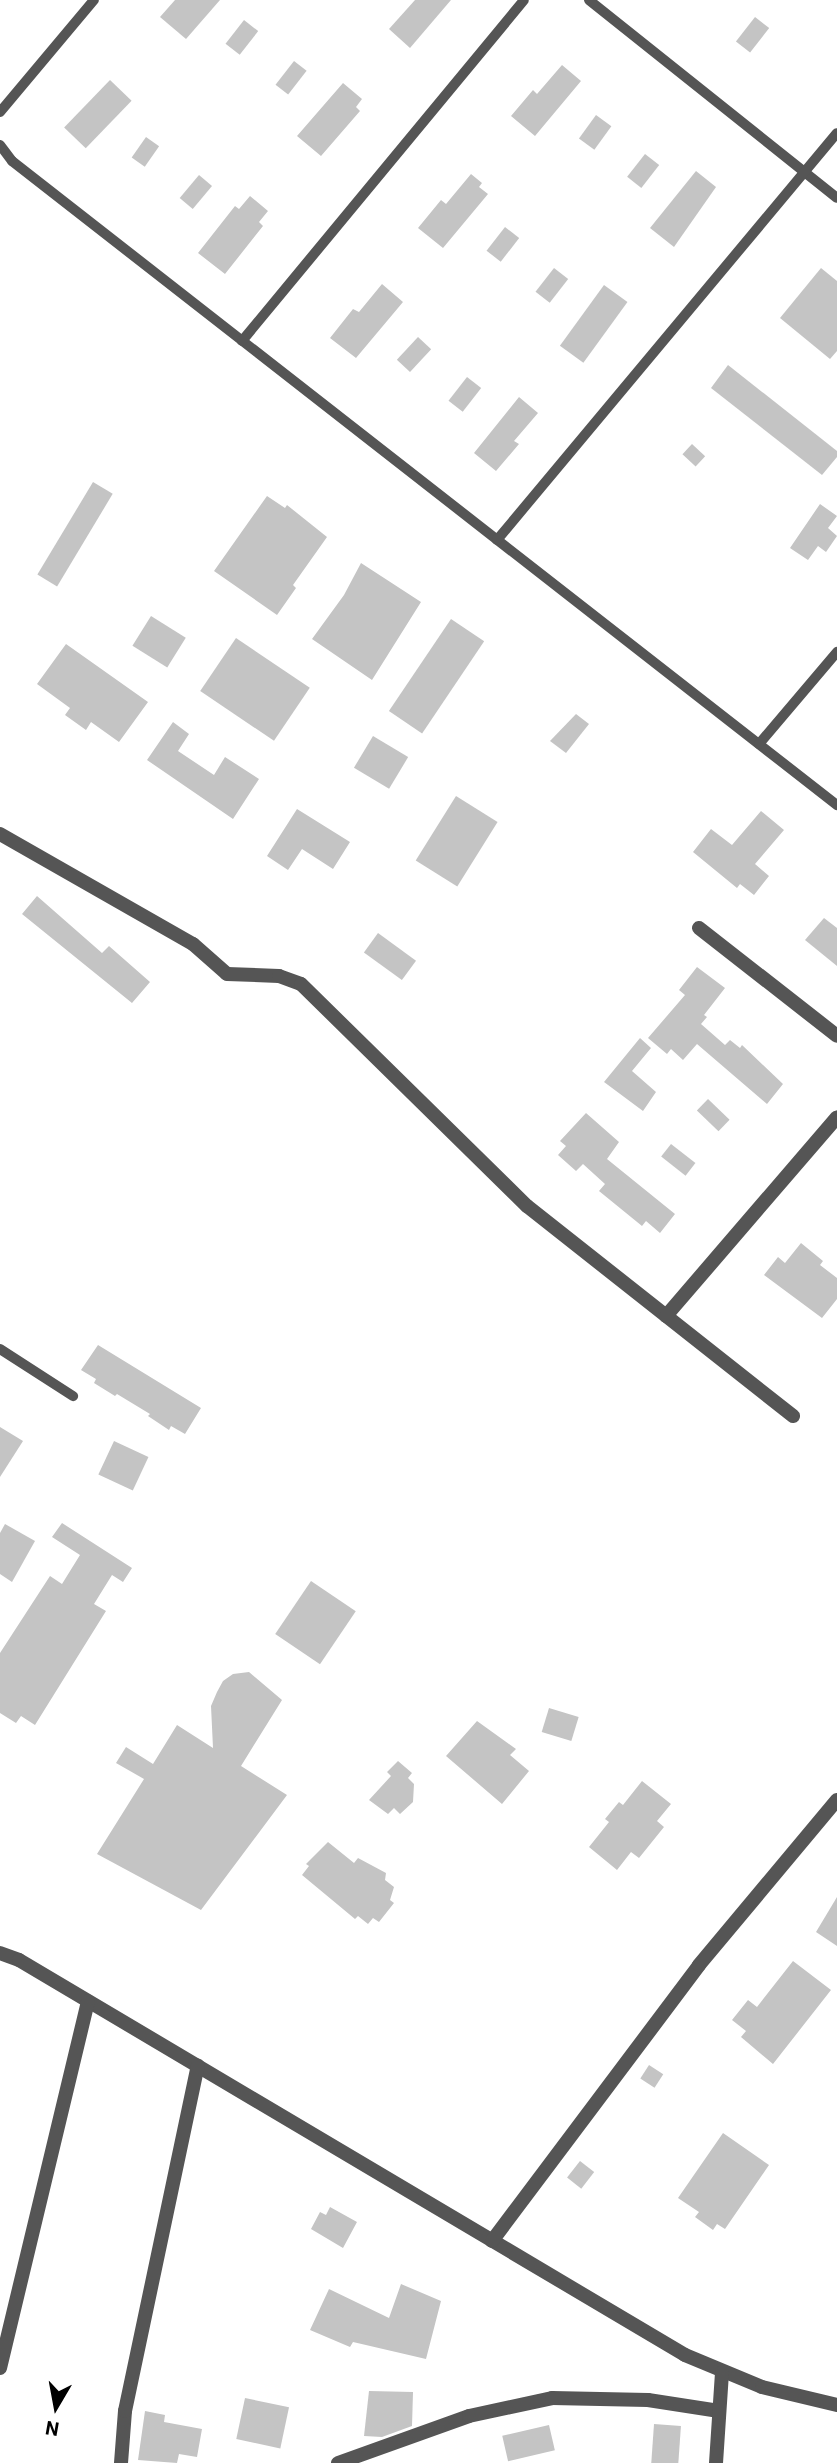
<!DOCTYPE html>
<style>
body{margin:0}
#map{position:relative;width:837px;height:2463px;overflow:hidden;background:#fff;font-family:Roboto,sans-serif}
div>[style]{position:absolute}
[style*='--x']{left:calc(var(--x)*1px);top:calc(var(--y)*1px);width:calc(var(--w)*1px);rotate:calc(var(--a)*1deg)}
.building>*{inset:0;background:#c4c4c4;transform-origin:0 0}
.lane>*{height:10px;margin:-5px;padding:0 5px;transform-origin:5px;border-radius:5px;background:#555}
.street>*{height:14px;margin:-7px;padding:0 7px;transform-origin:7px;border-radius:7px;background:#555}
span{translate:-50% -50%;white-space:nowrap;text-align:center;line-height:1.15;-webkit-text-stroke:6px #fff;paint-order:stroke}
.north{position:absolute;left:21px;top:2372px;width:70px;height:70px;-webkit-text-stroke:5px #fff;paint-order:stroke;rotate:190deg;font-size:19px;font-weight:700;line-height:28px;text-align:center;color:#000}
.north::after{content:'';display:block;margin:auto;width:24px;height:32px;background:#000;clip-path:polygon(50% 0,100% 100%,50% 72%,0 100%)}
</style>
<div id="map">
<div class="building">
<i style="clip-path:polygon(175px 0,220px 0,186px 39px,160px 17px)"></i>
<i style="clip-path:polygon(415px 0,451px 0,410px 48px,389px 29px)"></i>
<i style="left:755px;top:17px;width:18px;height:31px;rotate:38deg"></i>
<i style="left:244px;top:20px;width:18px;height:30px;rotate:38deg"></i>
<i style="left:294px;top:61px;width:16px;height:30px;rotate:38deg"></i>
<i style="clip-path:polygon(562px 65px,581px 81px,535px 136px,511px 116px,533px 90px,537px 94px)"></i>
<i style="left:110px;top:80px;width:30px;height:66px;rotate:44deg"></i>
<i style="clip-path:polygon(343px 83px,362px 99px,356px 107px,360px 111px,321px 156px,297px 136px)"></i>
<i style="left:596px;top:115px;width:19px;height:29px;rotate:36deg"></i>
<i style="left:146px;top:137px;width:16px;height:25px;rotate:35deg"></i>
<i style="left:645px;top:154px;width:18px;height:29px;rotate:38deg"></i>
<i style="clip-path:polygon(696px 171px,716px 187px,674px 247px,650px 228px)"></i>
<i style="clip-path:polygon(471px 174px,482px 183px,479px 187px,488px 194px,443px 248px,418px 228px,441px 200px,446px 204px)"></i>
<i style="left:199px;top:175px;width:17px;height:30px;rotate:40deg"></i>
<i style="clip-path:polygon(250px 196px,268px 211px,259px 222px,263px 226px,225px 274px,198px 253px,235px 206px,239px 209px)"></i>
<i style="left:505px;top:227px;width:18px;height:30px;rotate:38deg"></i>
<i style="left:554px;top:268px;width:18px;height:30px;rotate:38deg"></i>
<i style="clip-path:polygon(821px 268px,837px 281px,837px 351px,830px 359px,780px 318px)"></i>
<i style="clip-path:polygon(382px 284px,403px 302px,356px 358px,330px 338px,353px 309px,359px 312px)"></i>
<i style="left:604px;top:285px;width:29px;height:75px;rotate:36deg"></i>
<i style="left:418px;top:337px;width:18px;height:31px;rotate:43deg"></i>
<i style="clip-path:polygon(728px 365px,837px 451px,837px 457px,822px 475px,711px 388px)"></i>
<i style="left:467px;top:377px;width:18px;height:30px;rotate:38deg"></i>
<i style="clip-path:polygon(519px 397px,538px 413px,514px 441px,519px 444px,496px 471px,474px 453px)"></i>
<i style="left:692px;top:444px;width:18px;height:14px;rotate:43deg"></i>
<i style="left:93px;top:482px;width:23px;height:108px;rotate:31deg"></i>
<i style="clip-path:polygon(267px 496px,285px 508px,287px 505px,327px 537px,293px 585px,296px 588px,277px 615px,214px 571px)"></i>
<i style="clip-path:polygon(820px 504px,837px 516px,828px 528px,837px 536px,826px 552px,818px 546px,808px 560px,790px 548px)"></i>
<i style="clip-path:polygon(361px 563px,421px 602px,372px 680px,312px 639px,344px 595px)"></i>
<i style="left:151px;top:616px;width:41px;height:35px;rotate:32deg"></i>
<i style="left:451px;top:619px;width:40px;height:111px;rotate:34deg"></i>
<i style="left:236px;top:638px;width:89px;height:64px;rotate:34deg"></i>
<i style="clip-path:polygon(66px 644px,148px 702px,119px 742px,91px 722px,86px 730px,65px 715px,70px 708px,37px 684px)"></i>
<i style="clip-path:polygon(576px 714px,589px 724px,566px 753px,550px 741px)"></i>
<i style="clip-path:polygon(173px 722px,189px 734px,178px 751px,214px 775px,225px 757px,259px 779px,233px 819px,147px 760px)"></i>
<i style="left:373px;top:736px;width:41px;height:37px;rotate:31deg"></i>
<i style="left:456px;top:796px;width:49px;height:76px;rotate:32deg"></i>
<i style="clip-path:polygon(297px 809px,350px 842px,333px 869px,302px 849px,288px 870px,267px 856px)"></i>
<i style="clip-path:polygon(761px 811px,784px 830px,755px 864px,769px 876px,754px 895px,740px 884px,737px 888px,693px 852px,711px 829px,732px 845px)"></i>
<i style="clip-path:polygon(37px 896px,102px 953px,109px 946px,150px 982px,132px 1003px,22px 914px)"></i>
<i style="clip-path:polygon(824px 918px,837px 928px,837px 966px,805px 940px)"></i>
<i style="left:378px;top:933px;width:47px;height:24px;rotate:36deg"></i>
<i style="clip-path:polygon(697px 967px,725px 988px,704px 1015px,707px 1017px,701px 1024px,725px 1045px,730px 1040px,740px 1048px,742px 1045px,783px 1084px,767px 1104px,697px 1044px,683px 1060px,671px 1049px,667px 1054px,648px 1038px,685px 995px,679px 990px)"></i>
<i style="clip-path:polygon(640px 1038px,651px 1048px,632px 1071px,656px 1092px,643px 1111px,604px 1082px)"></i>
<i style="left:708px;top:1099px;width:30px;height:16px;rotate:44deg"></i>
<i style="clip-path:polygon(586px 1113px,619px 1142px,607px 1159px,675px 1214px,660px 1233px,646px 1221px,642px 1226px,599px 1191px,605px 1184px,583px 1164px,576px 1171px,558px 1155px,566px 1146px,560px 1141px)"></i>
<i style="left:671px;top:1144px;width:31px;height:16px;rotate:38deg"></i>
<i style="clip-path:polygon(801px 1243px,823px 1261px,820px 1265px,837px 1278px,837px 1299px,822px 1318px,764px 1275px,778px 1257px,785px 1263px)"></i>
<i style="clip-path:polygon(98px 1345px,201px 1408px,185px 1434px,171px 1426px,169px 1430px,148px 1416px,150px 1414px,117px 1394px,115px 1396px,94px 1383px,96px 1379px,81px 1370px)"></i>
<i style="clip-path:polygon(0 1427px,23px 1441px,0 1477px)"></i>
<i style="left:114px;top:1441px;width:38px;height:37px;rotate:25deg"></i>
<i style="clip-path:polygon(62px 1523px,132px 1568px,123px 1582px,112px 1575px,94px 1604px,106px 1611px,35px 1725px,21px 1716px,16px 1723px,0 1713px,0 1653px,50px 1576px,62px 1584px,80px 1555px,52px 1537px)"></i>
<i style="clip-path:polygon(5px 1524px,35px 1541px,12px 1582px,0 1574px,0 1533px)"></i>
<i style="left:311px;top:1581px;width:54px;height:64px;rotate:34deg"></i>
<i style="clip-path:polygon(249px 1672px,282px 1700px,241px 1766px,287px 1795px,201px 1910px,97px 1854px,144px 1779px,116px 1763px,126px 1747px,153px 1764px,177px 1725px,213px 1748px,211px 1706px,217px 1692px,223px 1681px,233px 1674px)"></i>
<i style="left:549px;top:1708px;width:31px;height:25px;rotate:17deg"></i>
<i style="clip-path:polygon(477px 1721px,516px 1749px,510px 1755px,529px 1771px,502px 1804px,446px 1756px)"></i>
<i style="clip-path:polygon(398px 1761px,412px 1773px,408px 1778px,414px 1784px,413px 1802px,400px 1814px,394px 1808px,388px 1814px,369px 1800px,391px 1776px,387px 1772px)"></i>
<i style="clip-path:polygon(642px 1781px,671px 1804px,657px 1821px,664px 1827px,639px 1858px,631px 1852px,617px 1870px,589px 1847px,609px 1822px,605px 1819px,619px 1802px,623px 1805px)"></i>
<i style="clip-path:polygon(328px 1842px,354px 1863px,358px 1858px,386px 1873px,385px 1880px,394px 1887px,390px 1900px,394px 1903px,379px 1922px,373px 1918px,368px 1924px,358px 1916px,355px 1919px,302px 1875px,309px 1866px,306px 1864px)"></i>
<i style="clip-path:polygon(837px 1897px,837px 1946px,816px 1932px)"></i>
<i style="clip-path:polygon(793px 1961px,831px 1990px,773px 2064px,741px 2037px,746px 2031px,732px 2020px,748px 2000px,757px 2007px)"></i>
<i style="left:649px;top:2065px;width:17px;height:16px;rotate:33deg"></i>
<i style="clip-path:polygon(723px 2133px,769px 2165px,725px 2229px,717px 2224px,713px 2230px,695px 2217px,699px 2212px,678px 2198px)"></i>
<i style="left:580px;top:2161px;width:18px;height:21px;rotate:38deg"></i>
<i style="clip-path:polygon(330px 2207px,357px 2222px,343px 2248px,311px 2229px,320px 2212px,326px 2215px)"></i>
<i style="clip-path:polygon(401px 2284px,441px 2301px,426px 2359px,353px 2342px,350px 2347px,310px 2330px,329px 2289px,389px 2318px)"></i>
<i style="clip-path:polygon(369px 2391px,413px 2392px,412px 2426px,382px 2437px,364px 2436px)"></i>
<i style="left:245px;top:2398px;width:45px;height:42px;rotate:12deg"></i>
<i style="clip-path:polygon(145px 2411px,165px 2415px,164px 2422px,202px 2429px,197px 2457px,179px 2454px,177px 2463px,138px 2460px)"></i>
<i style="left:654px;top:2424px;width:27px;height:39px;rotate:4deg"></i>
<i style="left:549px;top:2425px;width:26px;height:48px;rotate:77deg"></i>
</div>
<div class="lane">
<i style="--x:589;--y:0;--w:317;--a:38.6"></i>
<i style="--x:0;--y:112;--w:146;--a:-50"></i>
<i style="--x:0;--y:145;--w:20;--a:53"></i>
<i style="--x:12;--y:161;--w:1047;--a:37.98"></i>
<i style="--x:242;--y:341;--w:442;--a:-50.4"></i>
<i style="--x:497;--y:540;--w:530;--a:-50.13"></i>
<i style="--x:759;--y:744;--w:121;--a:-49.7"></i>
<i style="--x:0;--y:1349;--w:87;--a:32.8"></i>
</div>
<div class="street">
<i style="--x:0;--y:834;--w:222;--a:29.7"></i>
<i style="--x:193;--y:944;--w:45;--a:41.4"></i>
<i style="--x:227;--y:974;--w:52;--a:2.2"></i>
<i style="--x:279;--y:976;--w:23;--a:20"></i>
<i style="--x:301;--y:984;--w:317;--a:44.5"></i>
<i style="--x:527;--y:1206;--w:339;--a:38.3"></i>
<i style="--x:699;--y:928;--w:175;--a:38"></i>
<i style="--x:666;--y:1316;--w:262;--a:-49.3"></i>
<i style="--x:0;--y:1953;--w:20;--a:20"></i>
<i style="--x:19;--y:1960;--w:774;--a:30.67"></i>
<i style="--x:685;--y:2355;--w:83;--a:22.6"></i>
<i style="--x:762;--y:2387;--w:77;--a:13.5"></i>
<i style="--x:492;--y:2241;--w:345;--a:-53.1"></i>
<i style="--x:699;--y:1965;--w:215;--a:-50.1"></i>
<i style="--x:0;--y:2368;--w:377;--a:-76.5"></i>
<i style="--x:121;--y:2463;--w:52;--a:-85.6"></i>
<i style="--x:125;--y:2411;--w:353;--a:-78.1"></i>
<i style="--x:338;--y:2463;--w:139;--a:-19.7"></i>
<i style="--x:469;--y:2416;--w:85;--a:-12.2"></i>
<i style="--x:552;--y:2398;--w:96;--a:1.2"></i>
<i style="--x:648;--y:2400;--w:72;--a:8.8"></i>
<i style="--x:716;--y:2463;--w:91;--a:-86.2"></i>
</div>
<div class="north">N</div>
</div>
